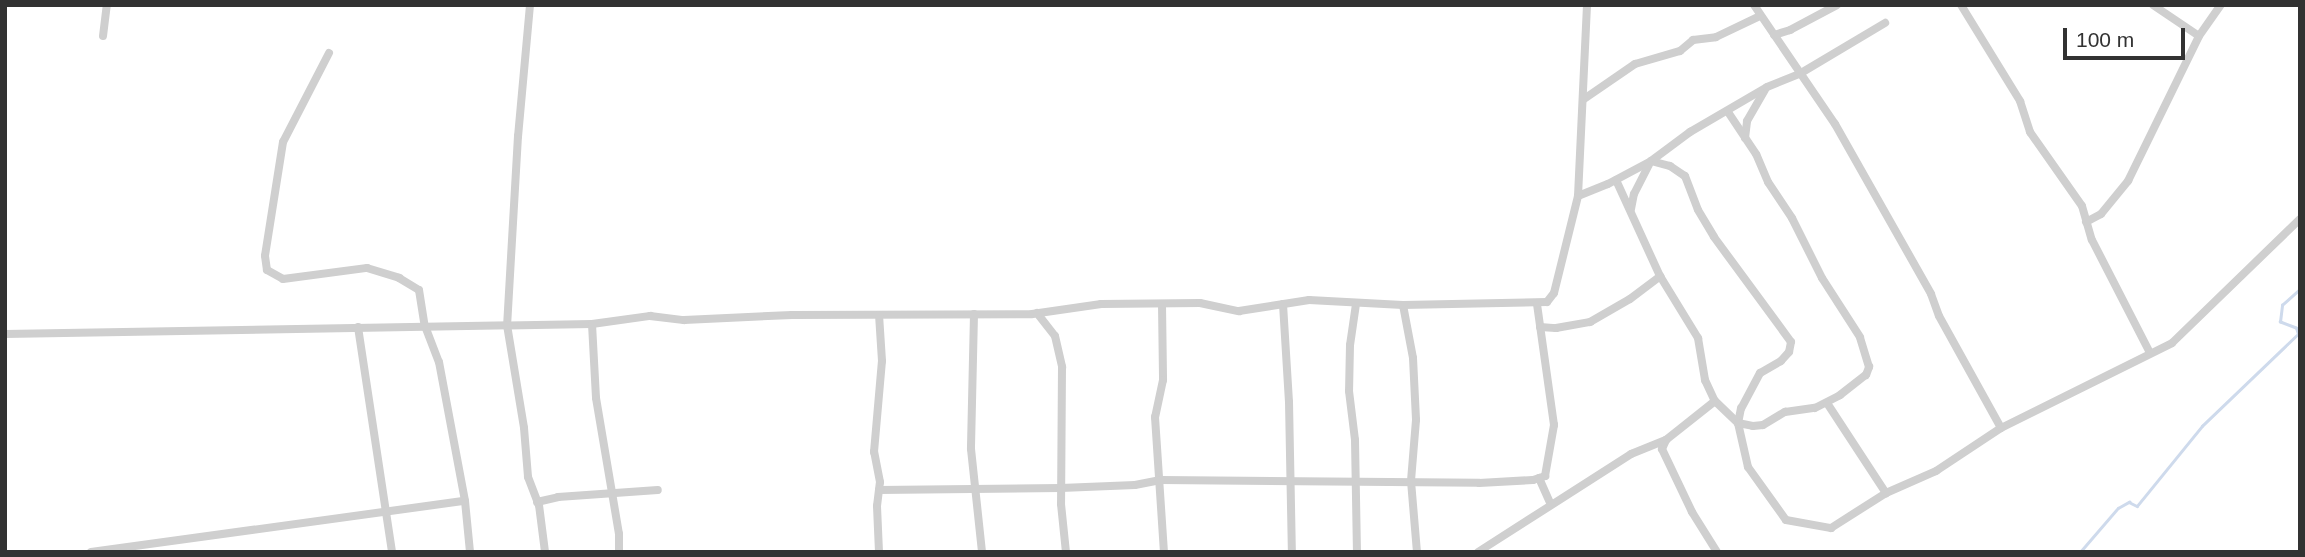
<!DOCTYPE html>
<style>
body{margin:0}
#map{position:relative;width:2305px;height:557px;overflow:hidden;background:#fff;font-family:Arial,sans-serif}
div>[style]{position:absolute}
[style*='--x']{left:calc(var(--x)*1px);top:calc(var(--y)*1px);width:calc(var(--w)*1px);rotate:calc(var(--a)*1deg)}
.stream>*{height:2.5px;margin:-1.25px;padding:0 1.25px;transform-origin:1.25px;border-radius:1.25px;background:#cedaec}
.minor>*{height:8px;margin:-4px;padding:0 4px;transform-origin:4px;border-radius:4px;background:#cfcfcf}
span{translate:-50% -50%;white-space:nowrap;text-align:center;line-height:1.15;-webkit-text-stroke:7px #fff;paint-order:stroke}
.frame{position:absolute;inset:0;border:7px solid #323232;pointer-events:none}
.scale{position:absolute;left:2063px;top:28px;width:122px;height:32px;box-sizing:border-box;border:4px solid #323232;border-top:0;padding-left:9px;font-size:21px;line-height:24px;white-space:nowrap;color:#323232;-webkit-text-stroke:5px #fff;paint-order:stroke}
</style>
<div id="map">
<div class="stream">
<i style="--x:2080;--y:552;--w:58;--a:-49.2"></i>
<i style="--x:2118;--y:508;--w:13;--a:-29"></i>
<i style="--x:2129;--y:502;--w:9;--a:27"></i>
<i style="--x:2137;--y:506;--w:103;--a:-50.9"></i>
<i style="--x:2202;--y:426;--w:133;--a:-43.8"></i>
<i style="--x:2298;--y:334;--w:6;--a:-108"></i>
<i style="--x:2296;--y:328;--w:17;--a:-159"></i>
<i style="--x:2280;--y:322;--w:17;--a:-83"></i>
<i style="--x:2282;--y:305;--w:24;--a:-42"></i>
</div>
<div class="minor">
<i style="--x:530;--y:5;--w:132;--a:95.2"></i>
<i style="--x:518;--y:136;--w:189;--a:93.3"></i>
<i style="--x:507;--y:325;--w:104;--a:80.6"></i>
<i style="--x:524;--y:428;--w:49;--a:85.3"></i>
<i style="--x:528;--y:477;--w:30;--a:69"></i>
<i style="--x:539;--y:505;--w:47;--a:82.7"></i>
<i style="--x:1754;--y:5;--w:144;--a:55.8"></i>
<i style="--x:1835;--y:124;--w:195;--a:60.5"></i>
<i style="--x:1931;--y:294;--w:23;--a:70"></i>
<i style="--x:1939;--y:316;--w:128;--a:61"></i>
<i style="--x:1961;--y:5;--w:113;--a:58.4"></i>
<i style="--x:2020;--y:101;--w:33;--a:72"></i>
<i style="--x:2030;--y:132;--w:90;--a:54.9"></i>
<i style="--x:2082;--y:206;--w:35;--a:74"></i>
<i style="--x:2092;--y:240;--w:127;--a:62.8"></i>
<i style="--x:2153;--y:5;--w:55;--a:34"></i>
<i style="--x:1774;--y:35;--w:17;--a:-17"></i>
<i style="--x:1790;--y:30;--w:53;--a:-28"></i>
<i style="--x:103;--y:36;--w:31;--a:-83"></i>
<i style="--x:329;--y:53;--w:100;--a:117.3"></i>
<i style="--x:283;--y:142;--w:115;--a:99"></i>
<i style="--x:265;--y:256;--w:14;--a:82"></i>
<i style="--x:267;--y:270;--w:18;--a:29"></i>
<i style="--x:283;--y:279;--w:85;--a:-7.5"></i>
<i style="--x:367;--y:268;--w:34;--a:17"></i>
<i style="--x:399;--y:278;--w:23;--a:31"></i>
<i style="--x:419;--y:290;--w:36;--a:81"></i>
<i style="--x:425;--y:326;--w:39;--a:69"></i>
<i style="--x:439;--y:362;--w:141;--a:79.4"></i>
<i style="--x:465;--y:501;--w:51;--a:84.4"></i>
<i style="--x:1584;--y:99;--w:62;--a:-34.5"></i>
<i style="--x:1635;--y:64;--w:47;--a:-16.1"></i>
<i style="--x:1680;--y:51;--w:17;--a:-40"></i>
<i style="--x:1693;--y:40;--w:23;--a:-7"></i>
<i style="--x:1716;--y:37;--w:49;--a:-25.5"></i>
<i style="--x:1745;--y:138;--w:17;--a:-83"></i>
<i style="--x:1747;--y:121;--w:36;--a:-60"></i>
<i style="--x:1651;--y:161;--w:20;--a:15"></i>
<i style="--x:1670;--y:166;--w:18;--a:34"></i>
<i style="--x:1685;--y:176;--w:36;--a:69"></i>
<i style="--x:1698;--y:210;--w:31;--a:59"></i>
<i style="--x:1714;--y:237;--w:130;--a:53.7"></i>
<i style="--x:1791;--y:342;--w:10;--a:101"></i>
<i style="--x:1789;--y:352;--w:12;--a:132"></i>
<i style="--x:1781;--y:361;--w:24;--a:150"></i>
<i style="--x:1760;--y:373;--w:40;--a:118"></i>
<i style="--x:1741;--y:408;--w:15;--a:101"></i>
<i style="--x:1738;--y:423;--w:45;--a:77.2"></i>
<i style="--x:1748;--y:467;--w:65;--a:54.4"></i>
<i style="--x:1786;--y:520;--w:46;--a:10.1"></i>
<i style="--x:1831;--y:528;--w:65;--a:-32.5"></i>
<i style="--x:1886;--y:493;--w:55;--a:-23.7"></i>
<i style="--x:1936;--y:471;--w:78;--a:-33.5"></i>
<i style="--x:2001;--y:428;--w:191;--a:-26.4"></i>
<i style="--x:2172;--y:343;--w:178;--a:-44.1"></i>
<i style="--x:1616;--y:180;--w:106;--a:65.4"></i>
<i style="--x:1660;--y:276;--w:73;--a:58.5"></i>
<i style="--x:1698;--y:338;--w:43;--a:80.5"></i>
<i style="--x:1705;--y:380;--w:23;--a:65"></i>
<i style="--x:1715;--y:401;--w:32;--a:44"></i>
<i style="--x:1738;--y:423;--w:15;--a:11"></i>
<i style="--x:1753;--y:426;--w:10;--a:-6"></i>
<i style="--x:1763;--y:425;--w:26;--a:-31"></i>
<i style="--x:1785;--y:412;--w:30;--a:-8"></i>
<i style="--x:1815;--y:408;--w:28;--a:-27"></i>
<i style="--x:1840;--y:395;--w:33;--a:-38"></i>
<i style="--x:1866;--y:375;--w:9;--a:-69"></i>
<i style="--x:1869;--y:367;--w:31;--a:-107"></i>
<i style="--x:1860;--y:337;--w:70;--a:-122.8"></i>
<i style="--x:1822;--y:278;--w:67;--a:-116.6"></i>
<i style="--x:1792;--y:218;--w:43;--a:-123.7"></i>
<i style="--x:1768;--y:182;--w:30;--a:-113"></i>
<i style="--x:1756;--y:154;--w:50;--a:-123.7"></i>
<i style="--x:1578;--y:196;--w:32;--a:-22"></i>
<i style="--x:1608;--y:184;--w:49;--a:-28.1"></i>
<i style="--x:1651;--y:161;--w:49;--a:-36.6"></i>
<i style="--x:1690;--y:132;--w:89;--a:-30.3"></i>
<i style="--x:1767;--y:87;--w:37;--a:-22"></i>
<i style="--x:1801;--y:73;--w:98;--a:-30.8"></i>
<i style="--x:1631;--y:209;--w:15;--a:-79"></i>
<i style="--x:1634;--y:194;--w:34;--a:-63"></i>
<i style="--x:2086;--y:222;--w:17;--a:-28"></i>
<i style="--x:2101;--y:214;--w:43;--a:-50.7"></i>
<i style="--x:2128;--y:181;--w:161;--a:-63.9"></i>
<i style="--x:2199;--y:36;--w:38;--a:-55"></i>
<i style="--x:1283;--y:304;--w:98;--a:86.5"></i>
<i style="--x:1289;--y:402;--w:150;--a:88.9"></i>
<i style="--x:1356;--y:304;--w:41;--a:98.3"></i>
<i style="--x:1350;--y:345;--w:46;--a:91.2"></i>
<i style="--x:1349;--y:391;--w:49;--a:83"></i>
<i style="--x:1355;--y:440;--w:112;--a:89"></i>
<i style="--x:1162;--y:305;--w:75;--a:89.2"></i>
<i style="--x:1163;--y:380;--w:38;--a:102"></i>
<i style="--x:1155;--y:417;--w:135;--a:86.2"></i>
<i style="--x:1403;--y:305;--w:54;--a:79.3"></i>
<i style="--x:1413;--y:358;--w:62;--a:87.2"></i>
<i style="--x:1416;--y:420;--w:61;--a:94.7"></i>
<i style="--x:1411;--y:481;--w:71;--a:85.2"></i>
<i style="--x:1037;--y:313;--w:29;--a:52"></i>
<i style="--x:1055;--y:336;--w:32;--a:77"></i>
<i style="--x:1062;--y:367;--w:137;--a:90.4"></i>
<i style="--x:1061;--y:504;--w:48;--a:84.1"></i>
<i style="--x:974;--y:314;--w:135;--a:91.3"></i>
<i style="--x:971;--y:449;--w:104;--a:83.9"></i>
<i style="--x:592;--y:324;--w:74;--a:86.9"></i>
<i style="--x:596;--y:398;--w:138;--a:80.4"></i>
<i style="--x:619;--y:534;--w:18;--a:90"></i>
<i style="--x:358;--y:327;--w:228;--a:81.4"></i>
<i style="--x:1540;--y:327;--w:16;--a:4"></i>
<i style="--x:1556;--y:328;--w:35;--a:-10"></i>
<i style="--x:1590;--y:322;--w:46;--a:-29.9"></i>
<i style="--x:1630;--y:299;--w:38;--a:-37"></i>
<i style="--x:5;--y:334;--w:587;--a:-0.98"></i>
<i style="--x:592;--y:324;--w:59;--a:-7.9"></i>
<i style="--x:650;--y:316;--w:34;--a:7"></i>
<i style="--x:684;--y:320;--w:108;--a:-2.7"></i>
<i style="--x:792;--y:315;--w:240;--a:-0.2"></i>
<i style="--x:1032;--y:314;--w:70;--a:-8.2"></i>
<i style="--x:1101;--y:304;--w:99;--a:-0.6"></i>
<i style="--x:1200;--y:303;--w:40;--a:12"></i>
<i style="--x:1239;--y:311;--w:71;--a:-8.9"></i>
<i style="--x:1309;--y:300;--w:94;--a:3"></i>
<i style="--x:1403;--y:305;--w:144;--a:-1.2"></i>
<i style="--x:1547;--y:302;--w:11;--a:-52"></i>
<i style="--x:1554;--y:293;--w:100;--a:-76.1"></i>
<i style="--x:1578;--y:196;--w:191;--a:-87.3"></i>
<i style="--x:1715;--y:401;--w:63;--a:141.5"></i>
<i style="--x:1666;--y:440;--w:10;--a:114"></i>
<i style="--x:1662;--y:449;--w:70;--a:64.5"></i>
<i style="--x:1692;--y:512;--w:47;--a:58"></i>
<i style="--x:1827;--y:403;--w:108;--a:56.8"></i>
<i style="--x:1539;--y:478;--w:27;--a:66"></i>
<i style="--x:879;--y:490;--w:182;--a:-0.6"></i>
<i style="--x:1061;--y:488;--w:74;--a:-2.3"></i>
<i style="--x:1135;--y:485;--w:26;--a:-11"></i>
<i style="--x:1161;--y:480;--w:318;--a:0.5"></i>
<i style="--x:1479;--y:483;--w:54;--a:-3.2"></i>
<i style="--x:1533;--y:480;--w:13;--a:-18"></i>
<i style="--x:1545;--y:476;--w:52;--a:-80"></i>
<i style="--x:1554;--y:425;--w:122;--a:-98"></i>
<i style="--x:537;--y:502;--w:22;--a:-13"></i>
<i style="--x:558;--y:497;--w:100;--a:-4"></i>
<i style="--x:91;--y:552;--w:377;--a:-7.8"></i>
<i style="--x:879;--y:552;--w:46;--a:-92.5"></i>
<i style="--x:877;--y:506;--w:24;--a:-83"></i>
<i style="--x:880;--y:482;--w:31;--a:-101"></i>
<i style="--x:874;--y:452;--w:91;--a:-85"></i>
<i style="--x:882;--y:361;--w:46;--a:-93.7"></i>
<i style="--x:1478;--y:552;--w:182;--a:-32.6"></i>
<i style="--x:1631;--y:454;--w:38;--a:-22"></i>
</div>
<div class="frame"></div>
<div class="scale">100 m</div>
</div>
